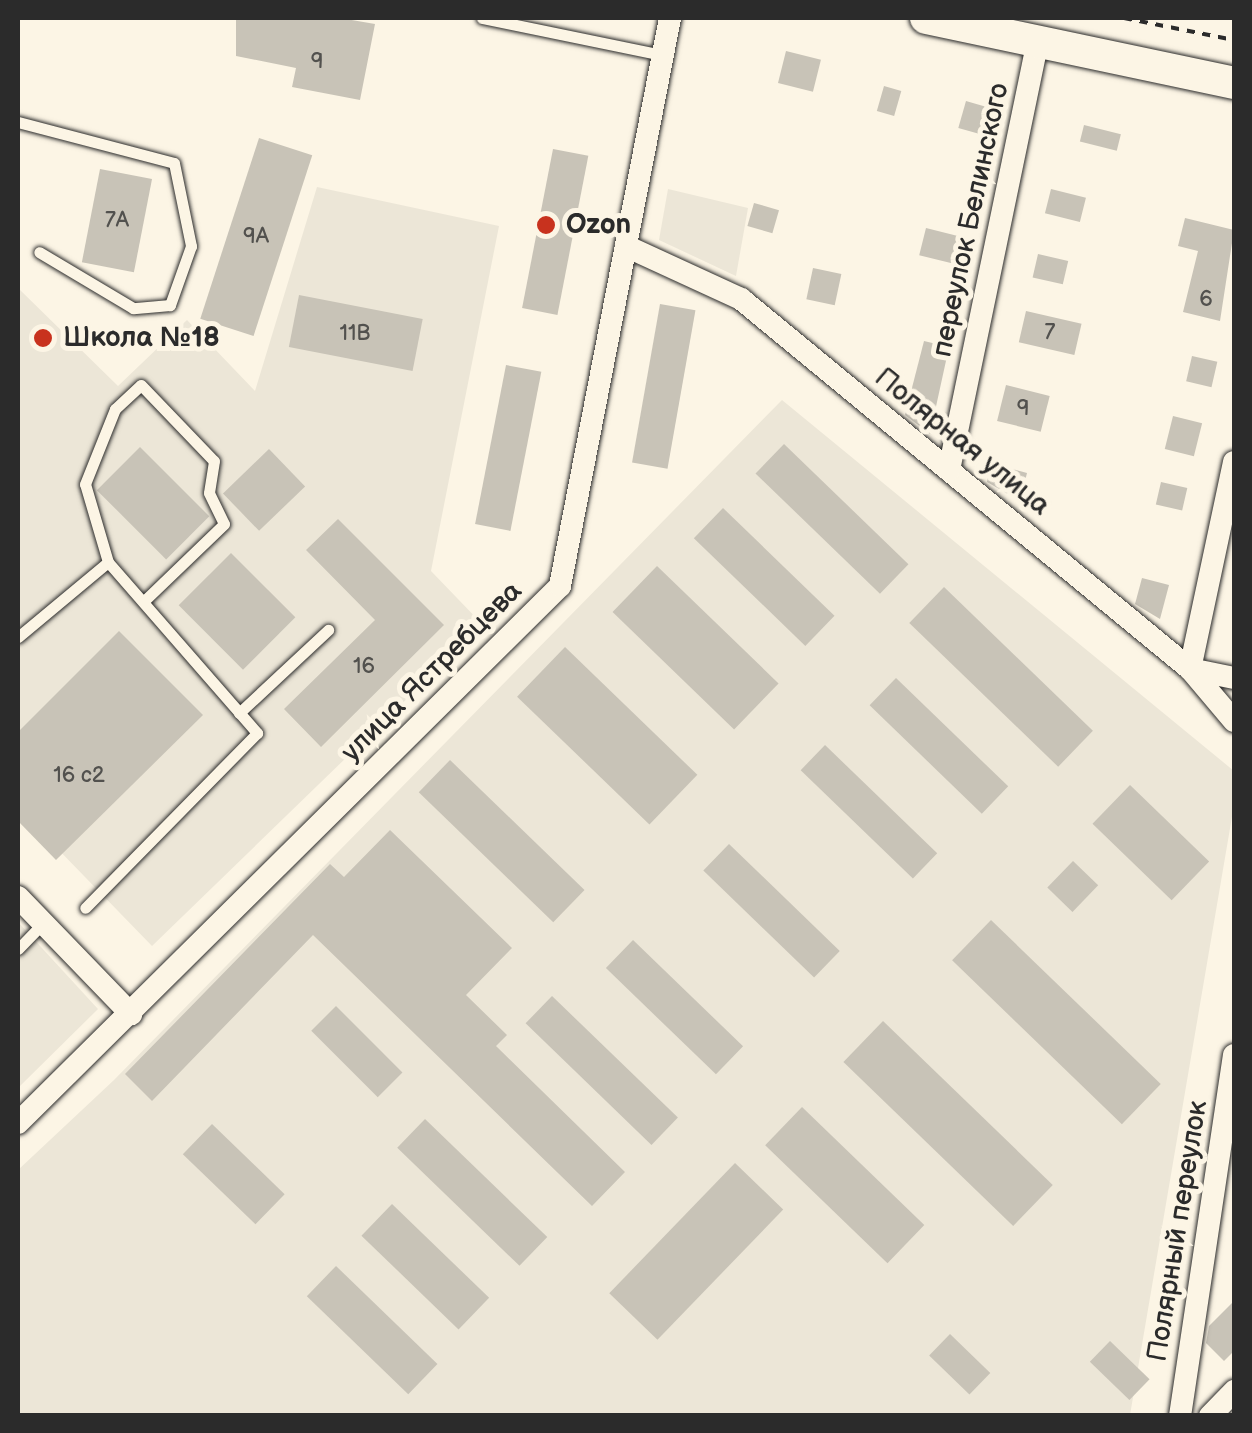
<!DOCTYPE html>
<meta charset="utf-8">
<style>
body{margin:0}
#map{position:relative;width:1252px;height:1433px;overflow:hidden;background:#fcf5e5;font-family:"Balsamiq Sans",sans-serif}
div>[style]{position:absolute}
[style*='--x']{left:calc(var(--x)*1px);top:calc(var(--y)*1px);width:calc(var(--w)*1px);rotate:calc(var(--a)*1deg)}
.built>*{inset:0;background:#ece6d7}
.building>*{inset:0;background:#c8c3b7;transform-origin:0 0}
.path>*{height:4px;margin-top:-2px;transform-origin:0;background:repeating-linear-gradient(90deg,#2b2b2b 0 8px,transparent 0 16px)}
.roads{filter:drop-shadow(0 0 2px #2b2b2b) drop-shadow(0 0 2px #2b2b2b)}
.lane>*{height:11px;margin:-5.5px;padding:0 5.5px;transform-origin:5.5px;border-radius:5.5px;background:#fcf5e5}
.street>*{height:22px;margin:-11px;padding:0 11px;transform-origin:11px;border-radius:11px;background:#fcf5e5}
.secondary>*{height:32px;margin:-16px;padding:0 16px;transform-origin:16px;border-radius:16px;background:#fcf5e5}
.dots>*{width:28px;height:28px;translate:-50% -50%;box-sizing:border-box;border:5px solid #fcf5e5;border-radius:50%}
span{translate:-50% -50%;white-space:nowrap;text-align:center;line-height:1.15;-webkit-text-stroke:10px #fcf5e5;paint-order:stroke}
.number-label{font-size:22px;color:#52514e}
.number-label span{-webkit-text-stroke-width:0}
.street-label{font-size:28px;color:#2b2b2b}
.poi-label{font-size:28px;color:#2b2b2b;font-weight:700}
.left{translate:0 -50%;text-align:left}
.frame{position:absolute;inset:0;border:20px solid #2b2b2b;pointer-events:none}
</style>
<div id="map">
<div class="built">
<i style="clip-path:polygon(317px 187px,499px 226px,431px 571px,483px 625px,152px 946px,18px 808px,18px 288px,118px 386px,187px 320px,255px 391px)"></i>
<i style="clip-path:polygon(668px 189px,748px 208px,736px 276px,659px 240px)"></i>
<i style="clip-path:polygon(782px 400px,1234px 771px,1234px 805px,1130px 1415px,18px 1416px,18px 1170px,114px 1080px)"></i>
<i style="clip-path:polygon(18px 922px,98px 1009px,18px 1088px)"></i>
</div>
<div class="building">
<i style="clip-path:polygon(236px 18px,340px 18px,375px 24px,360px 100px,292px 87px,296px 68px,236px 56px)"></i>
<i style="left:786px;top:51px;width:36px;height:33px;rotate:14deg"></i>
<i style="left:884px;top:86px;width:18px;height:26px;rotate:16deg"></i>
<i style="left:966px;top:101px;width:26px;height:28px;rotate:16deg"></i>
<i style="left:1084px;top:125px;width:38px;height:17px;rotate:14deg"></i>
<i style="left:259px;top:138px;width:56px;height:190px;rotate:18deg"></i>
<i style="left:553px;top:149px;width:36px;height:162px;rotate:11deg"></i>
<i style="left:100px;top:169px;width:53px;height:95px;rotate:11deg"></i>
<i style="left:1051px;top:189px;width:36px;height:25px;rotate:14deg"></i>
<i style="left:754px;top:203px;width:26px;height:24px;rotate:16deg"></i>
<i style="clip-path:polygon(1185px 218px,1234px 230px,1220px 321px,1183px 312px,1198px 251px,1178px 246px)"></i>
<i style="left:926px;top:228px;width:42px;height:28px;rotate:14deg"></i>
<i style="left:1038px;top:254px;width:31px;height:24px;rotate:13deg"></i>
<i style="left:813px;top:268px;width:29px;height:32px;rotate:12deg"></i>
<i style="left:299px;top:295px;width:126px;height:53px;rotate:11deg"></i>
<i style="left:660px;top:304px;width:36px;height:161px;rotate:10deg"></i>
<i style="left:1026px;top:311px;width:57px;height:32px;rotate:13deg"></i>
<i style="clip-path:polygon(924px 341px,949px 347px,930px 434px,905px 415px)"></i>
<i style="left:1192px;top:356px;width:26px;height:26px;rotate:13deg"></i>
<i style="left:506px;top:365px;width:36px;height:162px;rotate:11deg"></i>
<i style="left:1006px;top:385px;width:45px;height:37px;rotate:14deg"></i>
<i style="left:1173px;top:416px;width:30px;height:34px;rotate:14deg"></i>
<i style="left:784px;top:444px;width:173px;height:41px;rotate:44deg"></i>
<i style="left:140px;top:447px;width:98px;height:61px;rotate:45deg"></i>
<i style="left:269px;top:449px;width:52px;height:64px;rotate:46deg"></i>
<i style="clip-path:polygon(991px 463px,1027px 473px,1020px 501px,987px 482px)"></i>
<i style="left:1161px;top:482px;width:27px;height:23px;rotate:13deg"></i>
<i style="left:723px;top:508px;width:155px;height:42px;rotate:44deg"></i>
<i style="clip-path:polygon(338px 519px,444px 625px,321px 747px,284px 709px,375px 620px,306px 550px)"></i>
<i style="left:231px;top:553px;width:91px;height:74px;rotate:45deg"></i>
<i style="left:657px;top:566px;width:169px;height:64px;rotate:44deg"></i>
<i style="clip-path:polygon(1142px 578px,1169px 585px,1160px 619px,1135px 604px)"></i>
<i style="left:944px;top:587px;width:207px;height:50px;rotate:44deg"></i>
<i style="clip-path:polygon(119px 631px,203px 715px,56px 860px,18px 821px,18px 732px)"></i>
<i style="left:565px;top:647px;width:184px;height:69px;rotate:44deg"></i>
<i style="left:896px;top:678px;width:156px;height:38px;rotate:44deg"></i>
<i style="left:825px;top:745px;width:156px;height:35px;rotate:44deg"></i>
<i style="left:450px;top:760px;width:187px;height:45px;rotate:44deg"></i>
<i style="left:1130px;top:785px;width:110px;height:54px;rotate:44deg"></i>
<i style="clip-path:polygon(390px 830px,512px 948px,466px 995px,507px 1035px,496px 1046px,625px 1172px,592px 1206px,313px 935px,152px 1101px,125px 1074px,330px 864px,344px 877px)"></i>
<i style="left:729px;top:844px;width:154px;height:37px;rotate:44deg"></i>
<i style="left:1073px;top:861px;width:35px;height:37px;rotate:44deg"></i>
<i style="left:991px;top:920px;width:236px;height:56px;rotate:44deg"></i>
<i style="left:633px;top:940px;width:153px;height:39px;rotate:44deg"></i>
<i style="left:552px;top:996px;width:175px;height:38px;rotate:44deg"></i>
<i style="left:336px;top:1006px;width:94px;height:35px;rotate:45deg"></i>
<i style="left:883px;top:1021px;width:236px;height:57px;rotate:44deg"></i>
<i style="left:802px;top:1107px;width:170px;height:53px;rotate:44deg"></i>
<i style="left:425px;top:1119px;width:170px;height:40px;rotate:44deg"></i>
<i style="left:212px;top:1124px;width:101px;height:42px;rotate:44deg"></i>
<i style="left:735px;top:1163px;width:67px;height:181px;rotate:44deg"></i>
<i style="left:392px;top:1204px;width:135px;height:44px;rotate:44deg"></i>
<i style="left:336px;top:1266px;width:141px;height:42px;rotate:44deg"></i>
<i style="clip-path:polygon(1234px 1301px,1234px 1351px,1224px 1361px,1206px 1343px,1209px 1326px)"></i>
<i style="left:950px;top:1334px;width:56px;height:30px;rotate:44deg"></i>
<i style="left:1110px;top:1341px;width:55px;height:29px;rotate:44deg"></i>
</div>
<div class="path">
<i style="--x:1124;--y:18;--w:112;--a:11.3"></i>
</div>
<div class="roads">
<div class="lane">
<i style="--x:482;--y:18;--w:184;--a:11.6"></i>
<i style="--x:18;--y:122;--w:161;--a:14.7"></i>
<i style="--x:174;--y:163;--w:85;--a:78.4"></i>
<i style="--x:191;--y:246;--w:63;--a:109.6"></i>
<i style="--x:170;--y:305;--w:37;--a:175"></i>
<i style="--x:133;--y:308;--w:109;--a:-149.2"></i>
<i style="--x:108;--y:562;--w:81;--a:-106.4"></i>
<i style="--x:85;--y:484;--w:81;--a:-68.2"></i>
<i style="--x:115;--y:409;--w:35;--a:-43"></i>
<i style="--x:141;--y:385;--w:105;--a:46.2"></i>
<i style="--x:214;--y:461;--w:32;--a:99"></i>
<i style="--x:209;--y:493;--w:34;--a:64"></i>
<i style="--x:224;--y:524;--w:112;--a:136.1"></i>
<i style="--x:18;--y:637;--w:117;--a:-39.8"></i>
<i style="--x:108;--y:562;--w:227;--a:48.9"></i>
<i style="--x:257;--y:733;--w:245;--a:134.5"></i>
<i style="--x:239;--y:713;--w:122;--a:-43"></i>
<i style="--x:18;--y:949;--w:36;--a:-46"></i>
</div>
<div class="street">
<i style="--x:626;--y:246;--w:127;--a:24.7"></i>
<i style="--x:741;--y:299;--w:582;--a:39.49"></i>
<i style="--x:1190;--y:669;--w:68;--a:49.8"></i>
<i style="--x:1234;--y:462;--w:212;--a:102"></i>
<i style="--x:1190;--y:669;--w:45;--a:11.6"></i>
<i style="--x:949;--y:470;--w:438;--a:-78.3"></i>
<i style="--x:18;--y:897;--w:163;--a:46"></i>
<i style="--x:18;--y:1123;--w:763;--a:-44.73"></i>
<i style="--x:560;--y:586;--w:579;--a:-79.04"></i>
<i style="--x:1180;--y:1416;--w:365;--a:-81.5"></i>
<i style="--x:1210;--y:1416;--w:35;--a:-46"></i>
</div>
<div class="secondary">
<i style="--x:926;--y:18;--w:315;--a:11.9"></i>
</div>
</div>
<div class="dots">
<i style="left:546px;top:225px;background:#c8321e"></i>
<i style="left:43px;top:338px;background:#c8321e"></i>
</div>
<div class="number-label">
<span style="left:317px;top:62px">9</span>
<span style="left:117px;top:221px">7А</span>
<span style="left:256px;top:237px">9А</span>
<span style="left:1206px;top:300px">6</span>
<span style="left:1050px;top:333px">7</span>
<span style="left:355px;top:334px">11В</span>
<span style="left:1023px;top:409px">9</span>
<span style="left:364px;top:667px">16</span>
<span style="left:79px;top:776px">16 с2</span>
</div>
<div class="street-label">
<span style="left:971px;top:220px;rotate:-78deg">переулок Белинского</span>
<span style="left:962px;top:442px;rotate:39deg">Полярная улица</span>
<span style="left:432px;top:672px;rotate:-45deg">улица Ястребцева</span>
<span style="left:1178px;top:1231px;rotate:-81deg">Полярный переулок</span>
</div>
<div class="poi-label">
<span class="left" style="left:566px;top:225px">Ozon</span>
<span class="left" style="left:63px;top:338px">Школа №18</span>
</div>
<div class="frame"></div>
</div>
